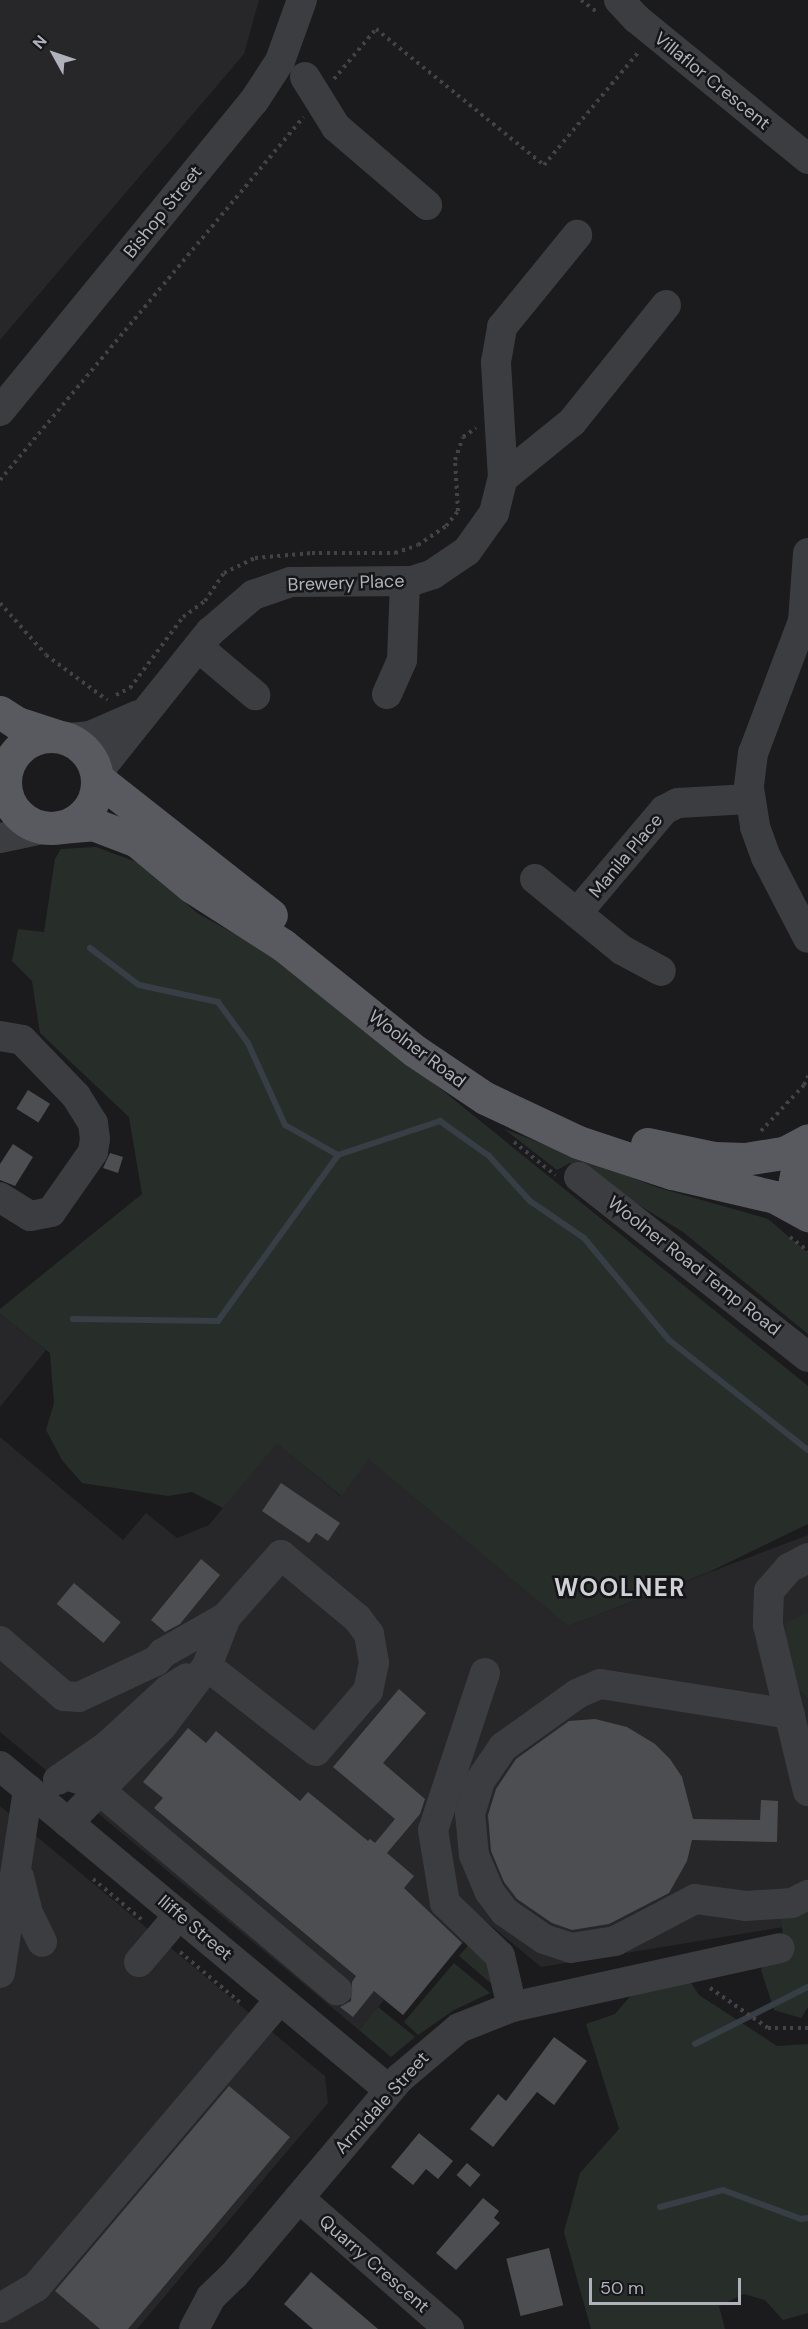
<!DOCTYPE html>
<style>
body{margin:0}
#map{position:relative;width:808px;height:2329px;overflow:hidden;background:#1b1b1d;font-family:"DM Sans",sans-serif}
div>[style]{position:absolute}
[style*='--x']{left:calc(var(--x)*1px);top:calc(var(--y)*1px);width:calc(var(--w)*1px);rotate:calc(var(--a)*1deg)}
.built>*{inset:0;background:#27272a}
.green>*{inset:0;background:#272e29}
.stream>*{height:6px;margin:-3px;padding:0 3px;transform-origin:3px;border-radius:3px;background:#373e45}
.building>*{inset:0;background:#4d4e52;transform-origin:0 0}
.path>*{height:4px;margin-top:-2px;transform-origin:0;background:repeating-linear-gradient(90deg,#424348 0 3px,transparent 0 7.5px)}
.minor>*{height:30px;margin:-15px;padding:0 15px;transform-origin:15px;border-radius:15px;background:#3c3d41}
.major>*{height:33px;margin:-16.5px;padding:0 16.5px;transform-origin:16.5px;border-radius:16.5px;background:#595a60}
.major>.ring{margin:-16.5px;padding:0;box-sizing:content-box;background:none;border:33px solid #595a60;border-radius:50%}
span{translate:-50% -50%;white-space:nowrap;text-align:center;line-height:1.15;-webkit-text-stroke:5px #161618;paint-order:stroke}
.street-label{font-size:18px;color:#afb2ba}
.district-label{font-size:24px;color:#d0d1d7;font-weight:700;letter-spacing:1.5px}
.north{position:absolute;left:24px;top:24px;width:60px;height:60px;-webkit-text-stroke:4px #161618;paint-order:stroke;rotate:310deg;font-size:16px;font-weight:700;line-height:24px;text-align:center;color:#afb2ba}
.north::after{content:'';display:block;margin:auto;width:21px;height:27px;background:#afb2ba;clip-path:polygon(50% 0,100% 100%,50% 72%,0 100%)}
.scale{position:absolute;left:589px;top:2278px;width:152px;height:27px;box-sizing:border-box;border:3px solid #afb2ba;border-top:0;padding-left:8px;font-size:18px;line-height:21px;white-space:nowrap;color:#afb2ba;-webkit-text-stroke:4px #161618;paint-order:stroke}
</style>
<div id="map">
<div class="built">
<i style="clip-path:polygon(0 0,259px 0,244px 54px,0 340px)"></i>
<i style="clip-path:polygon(0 1314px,46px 1350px,0 1407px)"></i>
<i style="clip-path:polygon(0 1437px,123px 1540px,146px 1513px,177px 1538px,209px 1525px,277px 1442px,340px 1496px,367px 1458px,568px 1626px,808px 1535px,808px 1923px,541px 1967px,469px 1907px,466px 1939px,403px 2015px,384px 2000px,359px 2030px,0 1732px)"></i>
<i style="clip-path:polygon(0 1806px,325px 2076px,328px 2103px,137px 2329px,0 2329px)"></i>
</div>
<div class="green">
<i style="clip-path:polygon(96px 847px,142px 864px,197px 913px,280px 959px,808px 1386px,808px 1524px,709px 1572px,568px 1626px,368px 1459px,341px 1496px,277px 1443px,223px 1508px,192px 1492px,168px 1496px,82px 1483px,62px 1460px,46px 1430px,54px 1403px,50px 1353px,0 1314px,0 1309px,142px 1194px,129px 1117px,40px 1033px,32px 981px,12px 961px,18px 929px,44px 932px,55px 859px,61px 849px)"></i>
<i style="clip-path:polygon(504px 1129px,656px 1187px,768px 1219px,808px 1253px,808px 1334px,683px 1232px,570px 1163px,557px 1170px)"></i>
<i style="clip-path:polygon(806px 1613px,808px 1615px,808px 1698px,790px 1681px,785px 1624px)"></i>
<i style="clip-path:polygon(808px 1897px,808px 2007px,801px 2018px,774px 2010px,761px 1970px,783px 1936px,780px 1912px)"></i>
<i style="clip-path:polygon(471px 1942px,491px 1970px,493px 1985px,459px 1956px)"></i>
<i style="clip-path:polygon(454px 1963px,490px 1993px,454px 2010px,418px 2035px,404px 2022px)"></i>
<i style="clip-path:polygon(686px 1975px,699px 1995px,777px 2046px,808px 2044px,808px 2313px,783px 2320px,765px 2300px,744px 2294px,719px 2306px,725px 2329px,591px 2329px,564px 2232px,580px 2173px,619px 2129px,586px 2024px,615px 2014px,635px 1991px)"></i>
<i style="clip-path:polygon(378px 2007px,415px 2037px,391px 2057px,359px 2030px)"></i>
</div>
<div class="stream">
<i style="--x:90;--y:948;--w:61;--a:37.1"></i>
<i style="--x:139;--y:985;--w:81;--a:12.1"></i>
<i style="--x:218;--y:1002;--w:51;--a:53.8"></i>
<i style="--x:248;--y:1043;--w:90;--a:65.7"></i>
<i style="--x:285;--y:1125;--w:61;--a:29.5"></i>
<i style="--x:338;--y:1155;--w:108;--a:-18.4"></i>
<i style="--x:440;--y:1121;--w:60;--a:35.5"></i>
<i style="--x:489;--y:1156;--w:61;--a:47.7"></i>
<i style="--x:530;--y:1201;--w:65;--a:34.4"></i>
<i style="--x:584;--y:1238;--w:133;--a:50.2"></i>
<i style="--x:669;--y:1340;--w:177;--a:38.4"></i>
<i style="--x:73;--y:1319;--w:145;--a:0.8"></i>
<i style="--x:218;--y:1321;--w:205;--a:-54.1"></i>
<i style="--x:695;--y:2044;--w:127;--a:-26.8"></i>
<i style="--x:660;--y:2207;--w:65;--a:-15.1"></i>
<i style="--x:723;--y:2190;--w:83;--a:20.4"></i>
<i style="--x:801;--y:2219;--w:7;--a:-8"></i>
</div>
<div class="building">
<i style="left:28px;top:1090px;width:26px;height:22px;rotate:32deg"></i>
<i style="clip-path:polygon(13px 1144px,33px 1157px,15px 1186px,0 1180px,0 1164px)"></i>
<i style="clip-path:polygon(110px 1153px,123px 1157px,118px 1173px,103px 1168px)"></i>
<i style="clip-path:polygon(281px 1483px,340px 1523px,328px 1541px,316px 1533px,309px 1543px,262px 1511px)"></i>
<i style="clip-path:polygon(201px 1559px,220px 1575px,180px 1624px,165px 1632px,151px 1620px)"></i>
<i style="left:74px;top:1583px;width:61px;height:27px;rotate:40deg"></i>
<i style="clip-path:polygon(399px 1689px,426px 1713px,383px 1763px,425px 1799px,420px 1814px,387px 1853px,414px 1876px,404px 1888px,462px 1943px,403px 2015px,374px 1991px,353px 2017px,340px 2007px,351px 2001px,352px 1982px,356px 1976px,154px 1808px,163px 1798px,143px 1782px,188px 1728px,206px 1743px,216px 1731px,300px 1801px,308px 1792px,368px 1841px,370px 1839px,375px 1843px,395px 1819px,333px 1767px)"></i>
<i style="clip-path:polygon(595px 1719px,627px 1727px,655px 1744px,670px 1759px,682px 1777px,693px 1819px,760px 1820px,761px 1800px,778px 1801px,777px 1842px,692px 1840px,687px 1861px,669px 1893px,609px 1924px,572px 1930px,552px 1923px,517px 1899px,504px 1882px,491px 1851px,488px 1815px,496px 1789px,516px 1759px,569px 1721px)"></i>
<i style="clip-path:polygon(554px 2037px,587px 2061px,554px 2105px,537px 2092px,493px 2147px,470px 2129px,498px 2094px,506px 2101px)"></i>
<i style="clip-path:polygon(229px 2086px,290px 2137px,128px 2329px,100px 2329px,55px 2291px)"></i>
<i style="clip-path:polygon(419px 2133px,453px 2161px,438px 2179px,426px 2169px,413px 2185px,391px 2167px)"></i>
<i style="left:467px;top:2163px;width:18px;height:16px;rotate:41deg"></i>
<i style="clip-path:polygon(483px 2198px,499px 2211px,494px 2218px,500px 2223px,456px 2270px,436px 2253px)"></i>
<i style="left:549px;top:2248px;width:59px;height:44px;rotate:76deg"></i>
<i style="clip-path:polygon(311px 2272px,378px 2329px,313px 2329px,284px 2304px)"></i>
</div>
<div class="path">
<i style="--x:581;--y:0;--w:20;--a:37"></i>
<i style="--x:334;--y:79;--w:65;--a:-50"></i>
<i style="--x:376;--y:29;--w:216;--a:39"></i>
<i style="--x:544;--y:165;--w:150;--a:-50.1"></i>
<i style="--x:0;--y:480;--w:473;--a:-50.1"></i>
<i style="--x:0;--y:603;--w:69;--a:48.5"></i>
<i style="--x:46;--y:655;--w:76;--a:36.4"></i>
<i style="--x:116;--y:695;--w:16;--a:-27"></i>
<i style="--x:130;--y:688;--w:89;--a:-53.3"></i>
<i style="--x:183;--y:617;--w:27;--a:-36"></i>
<i style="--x:205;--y:601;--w:34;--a:-56"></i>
<i style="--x:224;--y:573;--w:34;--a:-26"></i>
<i style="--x:255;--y:558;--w:57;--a:-5"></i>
<i style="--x:312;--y:553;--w:83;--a:0"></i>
<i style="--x:395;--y:553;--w:24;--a:-19"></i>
<i style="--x:418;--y:545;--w:34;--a:-34"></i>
<i style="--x:446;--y:526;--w:19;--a:-51"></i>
<i style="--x:458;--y:511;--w:51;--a:-93.4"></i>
<i style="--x:455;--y:460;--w:24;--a:-71"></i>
<i style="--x:463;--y:437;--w:16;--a:-35"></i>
<i style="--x:761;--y:1131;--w:63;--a:-46.9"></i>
<i style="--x:804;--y:1085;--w:10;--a:-66"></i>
<i style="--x:514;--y:1142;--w:53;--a:38.8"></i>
<i style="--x:790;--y:1237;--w:23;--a:38"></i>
<i style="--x:93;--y:1879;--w:64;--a:39.9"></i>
<i style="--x:180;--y:1952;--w:82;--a:40.1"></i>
<i style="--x:710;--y:1988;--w:70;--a:34.6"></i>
<i style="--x:768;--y:2028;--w:40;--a:0"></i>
</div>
<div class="minor">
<i style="--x:619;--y:0;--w:26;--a:47"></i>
<i style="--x:637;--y:19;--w:221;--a:39.3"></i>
<i style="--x:305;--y:77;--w:59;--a:58.2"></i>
<i style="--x:336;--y:127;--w:120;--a:40.6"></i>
<i style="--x:0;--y:411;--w:401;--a:-50.7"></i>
<i style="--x:254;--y:101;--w:48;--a:-57"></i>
<i style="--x:280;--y:61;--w:65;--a:-70.2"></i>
<i style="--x:503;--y:478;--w:89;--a:-39.1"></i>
<i style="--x:572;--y:422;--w:150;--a:-51.2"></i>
<i style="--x:808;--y:553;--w:68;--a:94.2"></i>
<i style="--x:803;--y:621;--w:141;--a:110.7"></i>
<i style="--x:753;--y:753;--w:35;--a:97"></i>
<i style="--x:749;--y:788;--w:39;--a:81"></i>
<i style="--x:755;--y:827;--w:32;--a:70"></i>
<i style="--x:766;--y:857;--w:91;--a:62.6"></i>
<i style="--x:198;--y:647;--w:75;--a:40.1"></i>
<i style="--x:387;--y:694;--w:37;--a:-66"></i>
<i style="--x:402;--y:660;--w:79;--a:-87.8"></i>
<i style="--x:68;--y:738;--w:22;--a:-5"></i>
<i style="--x:90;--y:736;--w:52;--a:-23.6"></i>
<i style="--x:97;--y:773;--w:181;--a:-51.3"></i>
<i style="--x:210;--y:632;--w:57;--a:-40.7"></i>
<i style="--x:253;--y:595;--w:39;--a:-19"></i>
<i style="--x:290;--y:582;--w:122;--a:-0.5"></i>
<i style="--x:412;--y:581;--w:22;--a:-18"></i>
<i style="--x:433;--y:574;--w:41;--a:-34.1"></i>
<i style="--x:467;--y:551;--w:47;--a:-54.6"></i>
<i style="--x:494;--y:513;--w:36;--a:-76"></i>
<i style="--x:503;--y:478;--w:116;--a:-93.5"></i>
<i style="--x:496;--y:362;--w:36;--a:-80"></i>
<i style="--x:502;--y:327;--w:119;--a:-50.8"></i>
<i style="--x:0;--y:799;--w:9;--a:-36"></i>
<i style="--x:0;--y:838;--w:48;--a:-12"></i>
<i style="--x:535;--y:879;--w:112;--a:39.2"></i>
<i style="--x:622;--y:950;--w:44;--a:28.3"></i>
<i style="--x:577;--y:913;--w:135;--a:-49.8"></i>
<i style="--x:664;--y:810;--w:16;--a:-27"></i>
<i style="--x:678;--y:803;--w:71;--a:-3.2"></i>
<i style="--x:0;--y:1036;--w:22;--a:10"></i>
<i style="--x:22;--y:1040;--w:78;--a:46"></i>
<i style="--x:76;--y:1096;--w:32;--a:58"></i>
<i style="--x:93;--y:1123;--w:16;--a:83"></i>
<i style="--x:95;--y:1139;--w:13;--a:99"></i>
<i style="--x:93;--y:1152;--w:73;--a:125"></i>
<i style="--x:51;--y:1212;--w:21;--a:169"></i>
<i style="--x:30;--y:1216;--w:36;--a:-148"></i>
<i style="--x:579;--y:1177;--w:291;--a:38.2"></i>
<i style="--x:808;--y:1558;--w:21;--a:152"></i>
<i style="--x:789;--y:1568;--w:30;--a:131"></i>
<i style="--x:769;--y:1591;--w:34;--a:92"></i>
<i style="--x:768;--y:1625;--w:171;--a:76.5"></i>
<i style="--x:0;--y:1641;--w:84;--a:40.7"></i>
<i style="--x:64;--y:1696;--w:15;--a:4"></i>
<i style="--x:79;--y:1697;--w:85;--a:-25.1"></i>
<i style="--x:156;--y:1661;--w:11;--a:-49"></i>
<i style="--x:163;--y:1653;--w:73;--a:-29.7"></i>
<i style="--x:485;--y:1673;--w:165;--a:108.3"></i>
<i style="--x:433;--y:1830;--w:74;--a:80.7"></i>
<i style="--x:445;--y:1903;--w:76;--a:43.9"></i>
<i style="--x:500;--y:1956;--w:52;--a:76.8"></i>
<i style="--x:790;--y:1714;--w:192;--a:-171"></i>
<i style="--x:600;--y:1684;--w:25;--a:157"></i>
<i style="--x:577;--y:1694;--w:91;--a:144.4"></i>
<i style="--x:503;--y:1747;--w:41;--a:124.1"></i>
<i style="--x:480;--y:1781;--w:34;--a:107"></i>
<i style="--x:470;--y:1813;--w:42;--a:84.6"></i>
<i style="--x:474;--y:1855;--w:39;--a:67"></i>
<i style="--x:489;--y:1891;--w:26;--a:53"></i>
<i style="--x:505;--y:1912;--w:47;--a:34.7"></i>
<i style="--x:544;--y:1939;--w:28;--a:18"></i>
<i style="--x:571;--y:1948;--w:45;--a:-9"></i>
<i style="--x:615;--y:1941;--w:90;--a:-27.7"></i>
<i style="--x:695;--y:1899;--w:51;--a:7.8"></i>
<i style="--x:746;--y:1906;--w:46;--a:-3.7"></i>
<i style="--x:792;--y:1903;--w:18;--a:-27"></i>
<i style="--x:0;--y:1766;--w:506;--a:39.79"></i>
<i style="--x:66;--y:1775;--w:26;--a:18"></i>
<i style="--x:91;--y:1783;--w:322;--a:40.1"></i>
<i style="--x:58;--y:1780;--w:60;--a:-34.8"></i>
<i style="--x:107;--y:1746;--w:83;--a:-42.6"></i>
<i style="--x:168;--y:1690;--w:22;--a:-32"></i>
<i style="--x:68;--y:1823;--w:135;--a:-45.9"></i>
<i style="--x:162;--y:1726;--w:75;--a:-53.1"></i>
<i style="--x:207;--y:1666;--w:53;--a:-68.8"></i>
<i style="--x:226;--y:1617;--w:83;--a:-48.4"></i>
<i style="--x:281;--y:1555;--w:99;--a:39.7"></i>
<i style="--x:357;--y:1618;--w:20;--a:53"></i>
<i style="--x:369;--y:1634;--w:29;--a:80"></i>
<i style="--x:374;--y:1663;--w:29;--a:102"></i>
<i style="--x:368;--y:1691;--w:79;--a:130.9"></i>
<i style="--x:316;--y:1751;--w:138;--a:-142.1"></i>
<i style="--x:19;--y:1877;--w:37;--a:76"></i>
<i style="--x:28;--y:1913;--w:32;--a:64"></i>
<i style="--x:139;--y:1962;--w:62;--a:-49.6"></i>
<i style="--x:0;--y:1973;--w:186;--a:-81.3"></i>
<i style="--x:299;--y:2198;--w:199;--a:41.1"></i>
<i style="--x:0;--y:2308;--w:42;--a:-30.3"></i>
<i style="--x:36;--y:2287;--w:377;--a:-49.7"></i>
<i style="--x:194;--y:2329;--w:36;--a:-62"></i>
<i style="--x:211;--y:2297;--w:32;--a:-44"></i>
<i style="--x:234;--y:2275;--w:258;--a:-49.9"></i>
<i style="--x:400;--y:2078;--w:77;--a:-40.3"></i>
<i style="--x:459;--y:2028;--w:57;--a:-21.6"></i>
<i style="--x:512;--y:2007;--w:274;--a:-12.4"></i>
</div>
<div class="major">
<i style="--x:0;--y:712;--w:20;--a:33"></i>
<i style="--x:17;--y:723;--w:42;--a:18"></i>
<i class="ring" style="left:5px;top:736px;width:59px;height:59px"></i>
<i style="--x:98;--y:779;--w:220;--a:38.2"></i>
<i style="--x:61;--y:827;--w:32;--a:-5"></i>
<i style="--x:93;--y:824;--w:47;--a:21.1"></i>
<i style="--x:137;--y:841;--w:70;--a:39.8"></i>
<i style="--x:191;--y:886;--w:109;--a:32.7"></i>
<i style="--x:283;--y:945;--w:169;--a:38.8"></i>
<i style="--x:415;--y:1051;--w:84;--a:33.9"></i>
<i style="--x:485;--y:1098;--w:103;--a:25.3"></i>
<i style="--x:578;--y:1142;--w:99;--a:18.3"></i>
<i style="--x:672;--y:1173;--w:106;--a:13.1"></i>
<i style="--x:775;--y:1197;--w:38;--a:29"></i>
<i style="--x:808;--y:1142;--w:18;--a:119"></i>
<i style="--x:799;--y:1158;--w:23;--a:100"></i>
<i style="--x:795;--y:1181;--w:35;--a:68"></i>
<i style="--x:647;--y:1144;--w:68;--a:11.8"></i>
<i style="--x:714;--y:1158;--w:31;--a:2"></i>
<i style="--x:745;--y:1159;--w:39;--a:-9"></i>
<i style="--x:784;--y:1153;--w:27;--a:-28"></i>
</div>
<div class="street-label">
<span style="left:712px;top:81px;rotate:39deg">Villaflor Crescent</span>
<span style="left:163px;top:212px;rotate:-51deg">Bishop Street</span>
<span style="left:346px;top:583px;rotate:-2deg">Brewery Place</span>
<span style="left:626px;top:856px;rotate:-50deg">Manila Place</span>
<span style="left:417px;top:1049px;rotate:37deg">Woolner Road</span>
<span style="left:694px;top:1266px;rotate:38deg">Woolner Road Temp Road</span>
<span style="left:195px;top:1928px;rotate:40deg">Iliffe Street</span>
<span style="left:382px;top:2103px;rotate:-48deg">Armidale Street</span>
<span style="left:374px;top:2264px;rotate:41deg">Quarry Crescent</span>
</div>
<div class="district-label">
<span style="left:620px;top:1588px">WOOLNER</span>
</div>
<div class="north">N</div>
<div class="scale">50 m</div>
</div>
